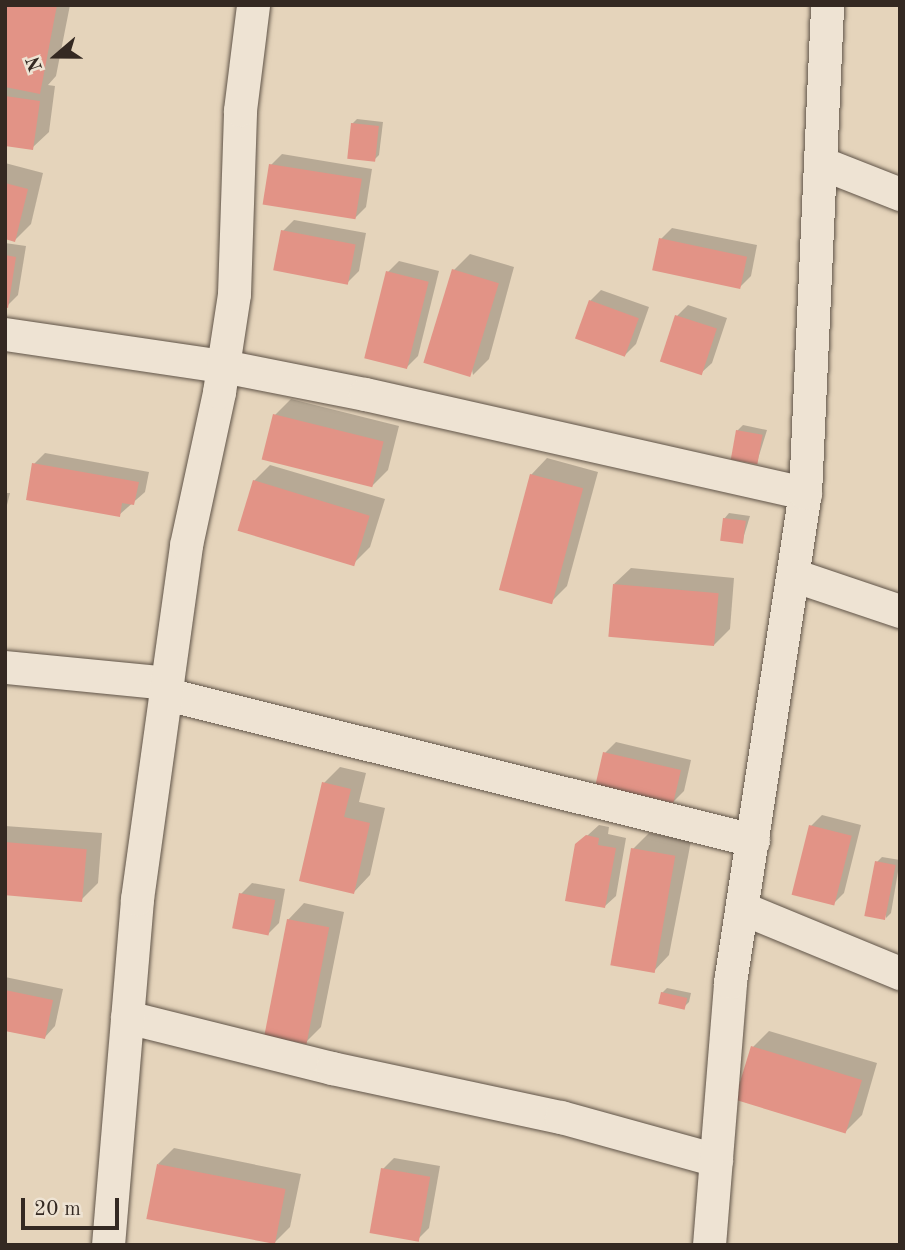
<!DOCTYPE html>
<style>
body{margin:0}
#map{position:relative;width:905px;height:1250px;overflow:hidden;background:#e5d4bb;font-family:"Old Standard TT",serif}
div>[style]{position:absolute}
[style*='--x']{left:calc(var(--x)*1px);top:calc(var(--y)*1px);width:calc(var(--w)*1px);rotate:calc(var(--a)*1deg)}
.shadow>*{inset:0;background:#0003}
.building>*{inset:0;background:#e29386;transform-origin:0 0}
.roads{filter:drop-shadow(0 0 2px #605448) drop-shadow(0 0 2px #605448)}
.minor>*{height:33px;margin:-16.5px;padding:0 16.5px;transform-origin:16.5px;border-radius:16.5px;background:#eee3d3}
span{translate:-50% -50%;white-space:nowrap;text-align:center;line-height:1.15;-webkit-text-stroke:5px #eee3d3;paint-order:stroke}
.frame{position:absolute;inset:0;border:7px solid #342922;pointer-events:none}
.north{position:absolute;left:21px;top:21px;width:70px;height:70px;-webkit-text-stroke:5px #eee3d3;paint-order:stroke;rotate:250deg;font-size:19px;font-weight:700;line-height:28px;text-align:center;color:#342922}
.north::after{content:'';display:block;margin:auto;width:24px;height:32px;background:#342922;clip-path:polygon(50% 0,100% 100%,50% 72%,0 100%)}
.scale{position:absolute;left:21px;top:1198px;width:98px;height:32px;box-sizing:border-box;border:4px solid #342922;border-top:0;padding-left:9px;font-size:21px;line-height:24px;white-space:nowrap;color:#342922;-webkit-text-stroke:5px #eee3d3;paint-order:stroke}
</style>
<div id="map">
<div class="shadow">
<i style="clip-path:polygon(5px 5px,70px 5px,56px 76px,48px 85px,55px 86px,49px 132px,32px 148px,5px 144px)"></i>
<i style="clip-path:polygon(357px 119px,383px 122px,379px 155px,374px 160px,352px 124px)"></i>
<i style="clip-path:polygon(282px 154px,372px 169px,366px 207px,355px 218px,271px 165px)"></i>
<i style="clip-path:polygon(5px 163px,43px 173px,31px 224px,15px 240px,5px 237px)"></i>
<i style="clip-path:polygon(294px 220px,366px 233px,359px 271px,348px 282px,283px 231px)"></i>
<i style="clip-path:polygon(672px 228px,757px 245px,751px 276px,740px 287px,661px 239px)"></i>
<i style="clip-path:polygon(5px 243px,26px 246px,18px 295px,7px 306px)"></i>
<i style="clip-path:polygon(470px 254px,514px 267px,489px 359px,473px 375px,454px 270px)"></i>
<i style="clip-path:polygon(399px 261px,439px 271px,418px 356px,407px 367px,388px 272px)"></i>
<i style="clip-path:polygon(601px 290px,649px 307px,636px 344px,625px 355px,590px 301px)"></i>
<i style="clip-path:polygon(688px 305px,727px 318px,712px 363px,701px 373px,677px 316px)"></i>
<i style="clip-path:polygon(291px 399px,399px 426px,388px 470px,372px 486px,275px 415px)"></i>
<i style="clip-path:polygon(743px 425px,767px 430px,757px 462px,737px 431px)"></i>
<i style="clip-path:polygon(45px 453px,149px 472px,145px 492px,119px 515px,34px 464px)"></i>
<i style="clip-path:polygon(547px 458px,598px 472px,567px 586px,551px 602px,531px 475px)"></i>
<i style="clip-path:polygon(270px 465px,385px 499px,370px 547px,354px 563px,254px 481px)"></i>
<i style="clip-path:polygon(5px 493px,10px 493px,5px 513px)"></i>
<i style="clip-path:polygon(729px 513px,750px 516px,742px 542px,724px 519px)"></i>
<i style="clip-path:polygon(631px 568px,734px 578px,730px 629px,714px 645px,614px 584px)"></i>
<i style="clip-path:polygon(616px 742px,691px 760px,684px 791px,673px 802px,605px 753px)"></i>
<i style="clip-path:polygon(340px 767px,366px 773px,359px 802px,385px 808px,370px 875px,354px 892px,324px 783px)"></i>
<i style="clip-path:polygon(822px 815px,861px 825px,844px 893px,833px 904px,811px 826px)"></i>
<i style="clip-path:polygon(599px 825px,609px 827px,608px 834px,626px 838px,616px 896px,605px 906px,577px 845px)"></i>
<i style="clip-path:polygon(5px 826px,102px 833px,98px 883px,82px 899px,5px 893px)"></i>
<i style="clip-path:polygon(649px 833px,691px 841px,669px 955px,653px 972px,633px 849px)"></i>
<i style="clip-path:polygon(882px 857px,900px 860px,891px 913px,886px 918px,877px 862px)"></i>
<i style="clip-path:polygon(252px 883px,285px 889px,279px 923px,268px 934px,241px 894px)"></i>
<i style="clip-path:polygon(304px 903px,344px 912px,321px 1027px,305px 1043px,288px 920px)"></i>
<i style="clip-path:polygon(5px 977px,63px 989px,55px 1026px,45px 1037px,5px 1029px)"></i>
<i style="clip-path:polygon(667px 988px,691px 993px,689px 1002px,684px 1007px,662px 993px)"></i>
<i style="clip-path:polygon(769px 1031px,877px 1063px,862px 1115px,846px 1131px,753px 1047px)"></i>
<i style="clip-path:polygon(174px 1148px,301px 1174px,290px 1227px,274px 1243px,158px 1164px)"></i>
<i style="clip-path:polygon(394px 1158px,440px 1166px,429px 1228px,418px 1239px,383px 1169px)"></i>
</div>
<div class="building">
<i style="clip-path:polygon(5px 5px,57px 5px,40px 94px,5px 87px)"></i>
<i style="clip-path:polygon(5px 96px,40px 101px,33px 150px,5px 146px)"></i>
<i style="left:351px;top:123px;width:28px;height:36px;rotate:6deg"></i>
<i style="left:269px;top:164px;width:94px;height:41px;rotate:9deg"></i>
<i style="clip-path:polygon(5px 183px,28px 189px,15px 242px,5px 239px)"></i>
<i style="left:281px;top:230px;width:76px;height:41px;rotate:11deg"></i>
<i style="left:659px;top:238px;width:90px;height:33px;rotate:12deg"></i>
<i style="clip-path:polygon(5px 255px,16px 257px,8px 308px,5px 307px)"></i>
<i style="left:452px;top:269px;width:49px;height:98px;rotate:17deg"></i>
<i style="left:386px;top:271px;width:44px;height:90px;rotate:14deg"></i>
<i style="left:589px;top:300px;width:53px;height:41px;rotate:20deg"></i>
<i style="left:675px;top:315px;width:44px;height:49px;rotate:18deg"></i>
<i style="left:273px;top:414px;width:114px;height:47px;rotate:14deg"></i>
<i style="left:736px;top:430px;width:27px;height:30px;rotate:10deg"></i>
<i style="clip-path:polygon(32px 463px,139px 482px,134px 505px,122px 503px,120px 517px,26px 500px)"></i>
<i style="left:530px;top:474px;width:55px;height:120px;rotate:15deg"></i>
<i style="left:253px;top:480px;width:122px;height:53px;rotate:17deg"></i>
<i style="left:723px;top:518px;width:23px;height:23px;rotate:7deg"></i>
<i style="left:613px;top:584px;width:106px;height:53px;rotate:5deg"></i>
<i style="left:603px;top:752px;width:80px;height:34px;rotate:13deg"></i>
<i style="clip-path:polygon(322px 782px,351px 789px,344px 817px,370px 823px,354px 894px,299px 881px)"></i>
<i style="left:809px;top:825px;width:44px;height:72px;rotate:14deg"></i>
<i style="clip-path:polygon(586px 835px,599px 838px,598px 845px,616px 848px,605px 908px,565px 901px,575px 844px)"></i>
<i style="left:5px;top:842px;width:82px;height:53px;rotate:5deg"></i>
<i style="left:631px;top:848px;width:45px;height:119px;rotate:10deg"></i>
<i style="left:875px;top:861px;width:21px;height:56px;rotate:11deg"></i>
<i style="left:239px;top:893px;width:37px;height:36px;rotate:11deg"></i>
<i style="left:287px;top:919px;width:43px;height:119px;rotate:11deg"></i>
<i style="clip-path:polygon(5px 990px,53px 1000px,45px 1039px,5px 1031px)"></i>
<i style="left:661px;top:992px;width:27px;height:12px;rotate:13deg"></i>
<i style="left:751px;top:1046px;width:116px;height:56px;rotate:17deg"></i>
<i style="left:157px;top:1164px;width:131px;height:56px;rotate:11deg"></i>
<i style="left:381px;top:1168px;width:50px;height:66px;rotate:10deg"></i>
</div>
<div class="roads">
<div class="minor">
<i style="--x:821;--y:163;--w:85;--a:21.4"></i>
<i style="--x:5;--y:334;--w:220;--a:8.4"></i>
<i style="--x:223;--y:366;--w:145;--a:11.2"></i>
<i style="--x:365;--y:394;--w:451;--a:12.7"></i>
<i style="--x:793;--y:575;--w:113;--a:18.6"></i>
<i style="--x:5;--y:667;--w:163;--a:5.6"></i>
<i style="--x:166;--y:694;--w:605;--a:13.97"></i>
<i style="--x:742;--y:908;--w:171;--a:22.4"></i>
<i style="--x:127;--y:1017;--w:211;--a:14"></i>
<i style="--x:332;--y:1068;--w:234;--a:12.1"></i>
<i style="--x:561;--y:1117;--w:161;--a:15.5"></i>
<i style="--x:108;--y:1245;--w:347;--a:-85.2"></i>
<i style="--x:137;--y:899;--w:357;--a:-82.1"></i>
<i style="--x:186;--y:545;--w:157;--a:-77.8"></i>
<i style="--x:219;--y:392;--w:99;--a:-81.3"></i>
<i style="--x:234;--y:294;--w:184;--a:-88.1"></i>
<i style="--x:240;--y:110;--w:106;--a:-82.9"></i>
<i style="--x:709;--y:1245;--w:264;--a:-85.4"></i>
<i style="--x:730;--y:982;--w:495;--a:-81.3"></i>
<i style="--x:805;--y:493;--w:488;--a:-87.4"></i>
</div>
</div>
<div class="frame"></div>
<div class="north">N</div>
<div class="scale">20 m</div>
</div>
